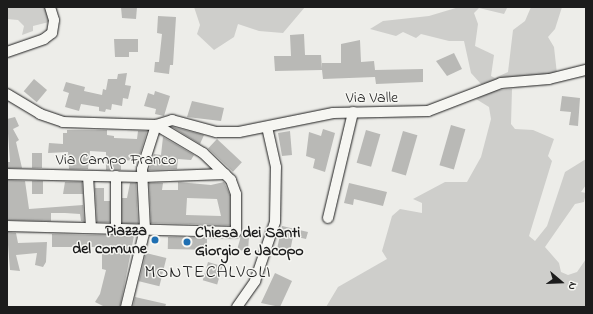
<!DOCTYPE html>
<style>
body{margin:0}
#map{position:relative;width:593px;height:314px;overflow:hidden;background:#edede9;font-family:"Indie Flower",sans-serif}
div>[style]{position:absolute}
[style*='--x']{left:calc(var(--x)*1px);top:calc(var(--y)*1px);width:calc(var(--w)*1px);rotate:calc(var(--a)*1deg)}
.green>*{inset:0;background:#cececb}
.building>*{inset:0;background:#b9b9b6;transform-origin:0 0}
.roads{filter:drop-shadow(0 0 1px #1c1c1c) drop-shadow(0 0 1px #1c1c1c)}
.minor>*{height:10px;margin:-5px;padding:0 5px;transform-origin:5px;border-radius:5px;background:#f6f6f2}
.dots>*{width:11px;height:11px;translate:-50% -50%;box-sizing:border-box;border:2px solid #f6f6f2;border-radius:50%}
span{translate:-50% -50%;white-space:nowrap;text-align:center;line-height:1.15;-webkit-text-stroke:3px #f6f6f2;paint-order:stroke}
.street-label{font-size:16px;color:#1c1c1c}
.poi-label{font-size:16px;color:#1c1c1c;font-weight:700}
.right{translate:-100% -50%;text-align:right}
.left{translate:0 -50%;text-align:left}
.quarter-label{font-size:18px;color:#1c1c1c;letter-spacing:1px}
.frame{position:absolute;inset:0;border:8px solid #1c1c1c;pointer-events:none}
.north{position:absolute;left:541px;top:262px;width:40px;height:40px;-webkit-text-stroke:3px #f6f6f2;paint-order:stroke;rotate:109deg;font-size:11px;font-weight:700;line-height:16px;text-align:center;color:#1c1c1c}
.north::after{content:'';display:block;margin:auto;width:14px;height:18px;background:#1c1c1c;clip-path:polygon(50% 0,100% 100%,50% 72%,0 100%)}
</style>
<div id="map">
<div class="green">
<i style="clip-path:polygon(7px 7px,45px 7px,49px 22px,33px 26px,33px 31px,22px 35px,24px 26px,18px 20px,7px 19px)"></i>
<i style="clip-path:polygon(194px 7px,305px 7px,283px 33px,259px 31px,238px 24px,234px 37px,214px 50px,197px 34px,200px 25px)"></i>
<i style="clip-path:polygon(459px 7px,507px 8px,504px 14px,479px 8px,474px 13px,478px 24px,475px 46px,494px 55px,491px 76px,495px 78px,508px 72px,513px 30px,525px 21px,531px 7px,562px 7px,555px 29px,548px 37px,554px 47px,557px 74px,481px 84px,471px 73px,464px 41px,449px 41px,421px 34px,416px 38px,403px 32px,396px 36px,370px 29px,383px 21px,429px 16px)"></i>
<i style="clip-path:polygon(512px 89px,511px 124px,515px 129px,533px 130px,554px 139px,548px 156px,552px 161px,529px 236px,535px 241px,547px 226px,565px 172px,586px 159px,586px 185px,581px 192px,586px 193px,584px 202px,575px 204px,545px 247px,559px 263px,561px 272px,568px 275px,577px 272px,586px 259px,586px 307px,326px 307px,338px 287px,387px 259px,382px 251px,392px 216px,400px 209px,422px 213px,422px 203px,413px 199px,445px 182px,467px 182px,481px 157px,491px 119px,489px 107px,476px 99px,496px 90px)"></i>
</div>
<div class="building">
<i style="clip-path:polygon(121px 7px,137px 7px,136px 19px,122px 18px)"></i>
<i style="clip-path:polygon(158px 16px,176px 17px,173px 65px,170px 65px,169px 74px,154px 72px,155px 62px,159px 62px,162px 34px,157px 33px)"></i>
<i style="clip-path:polygon(304px 34px,305px 55px,321px 55px,322px 69px,322px 63px,341px 63px,341px 44px,360px 40px,361px 62px,374px 61px,375px 70px,423px 69px,423px 82px,376px 84px,375px 77px,323px 79px,322px 70px,275px 71px,274px 56px,291px 56px,290px 35px)"></i>
<i style="clip-path:polygon(114px 39px,138px 39px,138px 52px,129px 52px,129px 57px,115px 57px)"></i>
<i style="clip-path:polygon(454px 53px,462px 69px,447px 76px,436px 61px)"></i>
<i style="clip-path:polygon(127px 73px,125px 85px,131px 86px,128px 99px,123px 98px,122px 106px,112px 104px,111px 110px,106px 109px,105px 112px,99px 111px,99px 107px,81px 104px,79px 111px,65px 107px,69px 93px,63px 91px,66px 82px,85px 87px,84px 91px,102px 95px,103px 89px,106px 90px,108px 79px,117px 79px,118px 74px)"></i>
<i style="left:34px;top:79px;width:17px;height:16px;rotate:40deg"></i>
<i style="clip-path:polygon(155px 91px,170px 96px,164px 116px,155px 114px,156px 109px,144px 106px,148px 93px,154px 95px)"></i>
<i style="clip-path:polygon(562px 96px,580px 98px,578px 126px,569px 125px,571px 112px,560px 111px)"></i>
<i style="clip-path:polygon(192px 101px,224px 108px,221px 121px,187px 117px)"></i>
<i style="clip-path:polygon(15px 117px,19px 126px,13px 129px,19px 140px,16px 142px,22px 168px,7px 168px,7px 162px,10px 162px,7px 119px)"></i>
<i style="left:451px;top:125px;width:15px;height:42px;rotate:16deg"></i>
<i style="clip-path:polygon(172px 127px,173px 127px,204px 135px,200px 144px)"></i>
<i style="clip-path:polygon(323px 129px,335px 133px,325px 172px,313px 168px,315px 159px,306px 156px,309px 132px,321px 136px)"></i>
<i style="clip-path:polygon(67px 130px,107px 130px,107px 135px,114px 136px,114px 138px,137px 139px,138px 131px,147px 131px,138px 161px,121px 160px,121px 170px,106px 170px,106px 152px,90px 151px,88px 169px,69px 169px,68px 152px,48px 153px,49px 143px,63px 144px,63px 133px,67px 133px)"></i>
<i style="left:366px;top:130px;width:15px;height:34px;rotate:16deg"></i>
<i style="clip-path:polygon(290px 131px,292px 155px,282px 156px,278px 133px)"></i>
<i style="left:403px;top:131px;width:15px;height:42px;rotate:16deg"></i>
<i style="clip-path:polygon(163px 137px,194px 155px,191px 160px,178px 159px,177px 169px,149px 170px,154px 154px,161px 155px)"></i>
<i style="left:217px;top:139px;width:34px;height:13px;rotate:43deg"></i>
<i style="left:32px;top:153px;width:10px;height:15px"></i>
<i style="clip-path:polygon(7px 180px,25px 181px,29px 209px,83px 205px,84px 222px,81px 221px,80px 214px,65px 213px,51px 213px,51px 221px,7px 220px)"></i>
<i style="left:32px;top:181px;width:11px;height:13px"></i>
<i style="clip-path:polygon(65px 182px,82px 182px,83px 194px,63px 194px)"></i>
<i style="clip-path:polygon(evenodd,178px 182px,211px 185px,224px 182px,230px 195px,230px 225px,151px 223px,149px 183px,163px 183px,162px 190px,178px 190px,178px 182px,187px 198px,217px 199px,221px 216px,186px 215px,187px 198px)"></i>
<i style="clip-path:polygon(130px 183px,136px 183px,138px 223px,122px 223px,122px 198px,127px 198px)"></i>
<i style="clip-path:polygon(349px 183px,387px 192px,383px 206px,354px 199px,353px 205px,344px 203px)"></i>
<i style="clip-path:polygon(95px 188px,104px 188px,104px 201px,110px 201px,110px 222px,97px 222px)"></i>
<i style="clip-path:polygon(282px 226px,308px 232px,306px 239px,293px 236px,290px 252px,277px 249px)"></i>
<i style="clip-path:polygon(7px 232px,16px 233px,18px 243px,47px 242px,46px 262px,43px 267px,35px 265px,37px 253px,16px 255px,20px 271px,10px 270px)"></i>
<i style="clip-path:polygon(52px 234px,134px 236px,120px 307px,105px 307px,95px 302px,100px 294px,106px 270px,102px 269px,102px 247px,52px 247px)"></i>
<i style="clip-path:polygon(241px 236px,249px 237px,248px 251px,237px 250px)"></i>
<i style="left:168px;top:237px;width:39px;height:12px;rotate:1deg"></i>
<i style="left:146px;top:253px;width:21px;height:29px;rotate:14deg"></i>
<i style="left:208px;top:262px;width:15px;height:19px;rotate:16deg"></i>
<i style="clip-path:polygon(275px 273px,292px 281px,280px 307px,261px 303px)"></i>
<i style="clip-path:polygon(135px 297px,166px 304px,165px 307px,133px 307px)"></i>
</div>
<div class="roads">
<div class="minor">
<i style="--x:7;--y:52;--w:39;--a:-19"></i>
<i style="--x:44;--y:39;--w:10;--a:-37"></i>
<i style="--x:52;--y:33;--w:13;--a:-81"></i>
<i style="--x:54;--y:20;--w:14;--a:-107"></i>
<i style="--x:7;--y:94;--w:39;--a:31"></i>
<i style="--x:40;--y:114;--w:24;--a:19"></i>
<i style="--x:63;--y:122;--w:93;--a:1.8"></i>
<i style="--x:156;--y:125;--w:17;--a:-17"></i>
<i style="--x:172;--y:120;--w:46;--a:15.3"></i>
<i style="--x:216;--y:132;--w:23;--a:0"></i>
<i style="--x:239;--y:132;--w:96;--a:-11.4"></i>
<i style="--x:333;--y:113;--w:95;--a:-1.2"></i>
<i style="--x:428;--y:111;--w:78;--a:-21"></i>
<i style="--x:501;--y:83;--w:48;--a:-4.8"></i>
<i style="--x:549;--y:79;--w:38;--a:-14"></i>
<i style="--x:7;--y:174;--w:135;--a:1.3"></i>
<i style="--x:142;--y:177;--w:83;--a:-2.1"></i>
<i style="--x:88;--y:176;--w:52;--a:86.7"></i>
<i style="--x:116;--y:176;--w:53;--a:90"></i>
<i style="--x:328;--y:218;--w:109;--a:-76.7"></i>
<i style="--x:7;--y:226;--w:229;--a:1.5"></i>
<i style="--x:236;--y:232;--w:38;--a:-90"></i>
<i style="--x:236;--y:194;--w:15;--a:-110"></i>
<i style="--x:231;--y:180;--w:39;--a:-136"></i>
<i style="--x:203;--y:153;--w:55;--a:-149.2"></i>
<i style="--x:126;--y:307;--w:80;--a:-76.3"></i>
<i style="--x:145;--y:229;--w:60;--a:-92.9"></i>
<i style="--x:142;--y:169;--w:46;--a:-72.3"></i>
<i style="--x:237;--y:307;--w:32;--a:-55"></i>
<i style="--x:255;--y:281;--w:62;--a:-71.3"></i>
<i style="--x:275;--y:222;--w:55;--a:-89"></i>
<i style="--x:276;--y:167;--w:41;--a:-102.7"></i>
</div>
</div>
<div class="dots">
<i style="left:155px;top:240px;background:#1f6fb2"></i>
<i style="left:187px;top:242px;background:#1f6fb2"></i>
</div>
<div class="street-label">
<span style="left:372px;top:98px">Via Valle</span>
<span style="left:116px;top:160px">Via Campo Franco</span>
</div>
<div class="poi-label">
<span class="right" style="left:147px;top:240px">Piazza<br>del comune</span>
<span class="left" style="left:195px;top:242px">Chiesa dei Santi<br>Giorgio e Jacopo</span>
</div>
<div class="quarter-label">
<span style="left:208px;top:273px">MONTECALVOLI</span>
</div>
<div class="frame"></div>
<div class="north">N</div>
</div>
